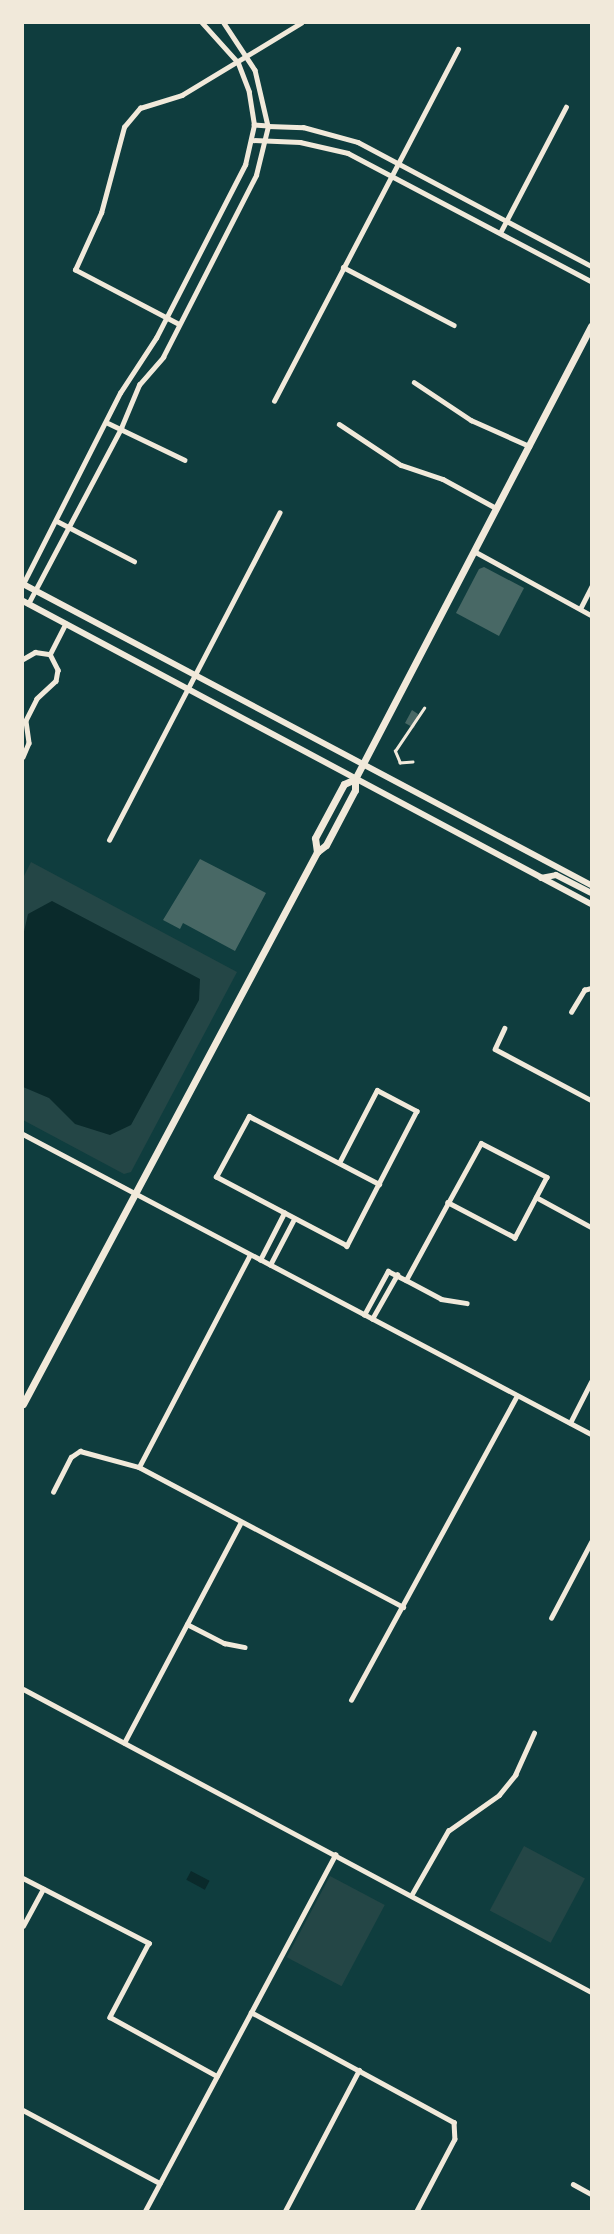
<!DOCTYPE html>
<style>
body{margin:0}
#map{position:relative;width:614px;height:2234px;overflow:hidden;background:#0f3d3e;font-family:"Work Sans",sans-serif}
div>[style]{position:absolute}
[style*='--x']{left:calc(var(--x)*1px);top:calc(var(--y)*1px);width:calc(var(--w)*1px);rotate:calc(var(--a)*1deg)}
.green>*{inset:0;background:#244646;transform-origin:0 0}
.water>*{inset:0;background:#0a2a2b;transform-origin:0 0}
.building>*{inset:0;background:#486865}
.service>*{height:2.5px;margin:-1.25px;padding:0 1.25px;transform-origin:1.25px;border-radius:1.25px;background:#f1e9da}
.minor>*{height:4.5px;margin:-2.25px;padding:0 2.25px;transform-origin:2.25px;border-radius:2.25px;background:#f1e9da}
.tertiary>*{height:5px;margin:-2.5px;padding:0 2.5px;transform-origin:2.5px;border-radius:2.5px;background:#f1e9da}
.secondary>*{height:6px;margin:-3px;padding:0 3px;transform-origin:3px;border-radius:3px;background:#f1e9da}
.primary>*{height:7px;margin:-3.5px;padding:0 3.5px;transform-origin:3.5px;border-radius:3.5px;background:#f1e9da}
span{translate:-50% -50%;white-space:nowrap;text-align:center;line-height:1.15;-webkit-text-stroke:7px #f1e9da;paint-order:stroke}
.frame{position:absolute;inset:0;border:24px solid #f1e9da;pointer-events:none}
</style>
<div id="map">
<div class="green">
<i style="clip-path:polygon(31px 862px,237px 972px,131px 1172px,124px 1174px,23px 1120px,23px 878px)"></i>
<i style="left:524px;top:1846px;width:69px;height:73px;rotate:28deg"></i>
<i style="left:330px;top:1876px;width:62px;height:92px;rotate:28deg"></i>
</div>
<div class="water">
<i style="clip-path:polygon(52px 901px,200px 979px,199px 1000px,131px 1125px,110px 1135px,75px 1124px,49px 1098px,23px 1087px,23px 936px,28px 914px)"></i>
<i style="left:191px;top:1871px;width:21px;height:10px;rotate:28deg"></i>
</div>
<div class="building">
<i style="clip-path:polygon(484px 567px,524px 588px,499px 636px,456px 613px,479px 569px)"></i>
<i style="clip-path:polygon(412px 710px,418px 714px,414px 728px,405px 723px)"></i>
<i style="clip-path:polygon(200px 859px,266px 893px,235px 951px,183px 923px,180px 929px,163px 920px)"></i>
</div>
<div class="service">
<i style="--x:413;--y:762;--w:13;--a:176"></i>
<i style="--x:400;--y:763;--w:13;--a:-113"></i>
<i style="--x:395;--y:751;--w:52;--a:-56"></i>
</div>
<div class="minor">
<i style="--x:224;--y:23;--w:56;--a:56.6"></i>
<i style="--x:255;--y:70;--w:57;--a:76.9"></i>
<i style="--x:268;--y:126;--w:35;--a:2"></i>
<i style="--x:303;--y:127;--w:57;--a:15.3"></i>
<i style="--x:358;--y:142;--w:264;--a:28"></i>
<i style="--x:251;--y:140;--w:49;--a:2.3"></i>
<i style="--x:300;--y:142;--w:49;--a:12.9"></i>
<i style="--x:348;--y:153;--w:275;--a:27.8"></i>
<i style="--x:500;--y:233;--w:142;--a:-62.4"></i>
<i style="--x:343;--y:267;--w:125;--a:27.6"></i>
<i style="--x:178;--y:324;--w:116;--a:-152.3"></i>
<i style="--x:75;--y:270;--w:63;--a:-65.5"></i>
<i style="--x:101;--y:213;--w:89;--a:-75"></i>
<i style="--x:124;--y:127;--w:25;--a:-50"></i>
<i style="--x:140;--y:108;--w:44;--a:-17.2"></i>
<i style="--x:182;--y:95;--w:139;--a:-31.2"></i>
<i style="--x:414;--y:382;--w:69;--a:33.7"></i>
<i style="--x:471;--y:420;--w:64;--a:24.1"></i>
<i style="--x:274;--y:401;--w:397;--a:-62.4"></i>
<i style="--x:108;--y:423;--w:85;--a:25.7"></i>
<i style="--x:339;--y:424;--w:74;--a:33.5"></i>
<i style="--x:401;--y:465;--w:44;--a:18.4"></i>
<i style="--x:443;--y:479;--w:60;--a:28.7"></i>
<i style="--x:57;--y:521;--w:87;--a:27.5"></i>
<i style="--x:474;--y:551;--w:133;--a:28.7"></i>
<i style="--x:23;--y:584;--w:214;--a:-63.1"></i>
<i style="--x:120;--y:393;--w:66;--a:-56.8"></i>
<i style="--x:156;--y:338;--w:195;--a:-62.8"></i>
<i style="--x:245;--y:165;--w:41;--a:-77.3"></i>
<i style="--x:254;--y:125;--w:33;--a:-99"></i>
<i style="--x:249;--y:92;--w:31;--a:-111"></i>
<i style="--x:238;--y:63;--w:54;--a:-132"></i>
<i style="--x:28;--y:604;--w:199;--a:-62.1"></i>
<i style="--x:121;--y:428;--w:47;--a:-67.3"></i>
<i style="--x:139;--y:385;--w:37;--a:-49"></i>
<i style="--x:163;--y:357;--w:204;--a:-62.9"></i>
<i style="--x:256;--y:175;--w:50;--a:-76.2"></i>
<i style="--x:268;--y:126;--w:14;--a:-176"></i>
<i style="--x:580;--y:609;--w:25;--a:-63"></i>
<i style="--x:50;--y:654;--w:34;--a:-63"></i>
<i style="--x:23;--y:659;--w:14;--a:-30"></i>
<i style="--x:35;--y:652;--w:15;--a:8"></i>
<i style="--x:50;--y:654;--w:18;--a:63"></i>
<i style="--x:58;--y:670;--w:11;--a:100"></i>
<i style="--x:56;--y:681;--w:26;--a:137"></i>
<i style="--x:37;--y:699;--w:25;--a:117"></i>
<i style="--x:26;--y:721;--w:22;--a:82"></i>
<i style="--x:29;--y:743;--w:15;--a:113"></i>
<i style="--x:109;--y:840;--w:369;--a:-62.5"></i>
<i style="--x:571;--y:1012;--w:26;--a:-59"></i>
<i style="--x:584;--y:990;--w:7;--a:-16"></i>
<i style="--x:505;--y:1028;--w:23;--a:115"></i>
<i style="--x:495;--y:1049;--w:109;--a:28"></i>
<i style="--x:249;--y:1116;--w:147;--a:27.6"></i>
<i style="--x:379;--y:1184;--w:70;--a:117.3"></i>
<i style="--x:347;--y:1246;--w:148;--a:-152.2"></i>
<i style="--x:216;--y:1177;--w:69;--a:-61.6"></i>
<i style="--x:23;--y:1134;--w:642;--a:27.84"></i>
<i style="--x:339;--y:1163;--w:82;--a:-62.5"></i>
<i style="--x:377;--y:1090;--w:45;--a:27.7"></i>
<i style="--x:417;--y:1111;--w:82;--a:117.5"></i>
<i style="--x:536;--y:1197;--w:63;--a:28.6"></i>
<i style="--x:260;--y:1260;--w:53;--a:-62.9"></i>
<i style="--x:270;--y:1265;--w:52;--a:-62.4"></i>
<i style="--x:406;--y:1280;--w:40;--a:28"></i>
<i style="--x:441;--y:1299;--w:26;--a:9"></i>
<i style="--x:364;--y:1315;--w:50;--a:-61.4"></i>
<i style="--x:388;--y:1271;--w:20;--a:27"></i>
<i style="--x:406;--y:1280;--w:88;--a:-61.4"></i>
<i style="--x:448;--y:1203;--w:68;--a:-61.2"></i>
<i style="--x:481;--y:1143;--w:74;--a:27.3"></i>
<i style="--x:547;--y:1177;--w:69;--a:117.7"></i>
<i style="--x:515;--y:1238;--w:76;--a:-152.4"></i>
<i style="--x:372;--y:1319;--w:51;--a:-60.4"></i>
<i style="--x:570;--y:1423;--w:46;--a:-62.9"></i>
<i style="--x:139;--y:1467;--w:299;--a:27.9"></i>
<i style="--x:139;--y:1467;--w:239;--a:-62.4"></i>
<i style="--x:53;--y:1492;--w:39;--a:-63"></i>
<i style="--x:71;--y:1457;--w:11;--a:-34"></i>
<i style="--x:80;--y:1451;--w:61;--a:15.2"></i>
<i style="--x:551;--y:1618;--w:86;--a:-62.2"></i>
<i style="--x:187;--y:1624;--w:42;--a:27.2"></i>
<i style="--x:224;--y:1643;--w:21;--a:11"></i>
<i style="--x:351;--y:1700;--w:346;--a:-61.4"></i>
<i style="--x:124;--y:1743;--w:248;--a:-62.1"></i>
<i style="--x:23;--y:1878;--w:142;--a:27.3"></i>
<i style="--x:149;--y:1943;--w:84;--a:117.8"></i>
<i style="--x:110;--y:2017;--w:122;--a:28.9"></i>
<i style="--x:412;--y:1894;--w:73;--a:-60.3"></i>
<i style="--x:448;--y:1831;--w:62;--a:-35.2"></i>
<i style="--x:499;--y:1795;--w:26;--a:-51"></i>
<i style="--x:515;--y:1775;--w:46;--a:-65.7"></i>
<i style="--x:23;--y:1926;--w:42;--a:-61.6"></i>
<i style="--x:251;--y:2012;--w:231;--a:28.5"></i>
<i style="--x:454;--y:2122;--w:17;--a:87"></i>
<i style="--x:455;--y:2139;--w:81;--a:117.8"></i>
<i style="--x:23;--y:2110;--w:155;--a:28.1"></i>
<i style="--x:573;--y:2184;--w:21;--a:29"></i>
<i style="--x:145;--y:2211;--w:404;--a:-61.9"></i>
<i style="--x:285;--y:2211;--w:159;--a:-62.3"></i>
</div>
<div class="tertiary">
<i style="--x:23;--y:1689;--w:644;--a:28.08"></i>
</div>
<div class="secondary">
<i style="--x:23;--y:584;--w:643;--a:27.92"></i>
<i style="--x:23;--y:601;--w:644;--a:28.08"></i>
<i style="--x:541;--y:878;--w:15;--a:-11"></i>
<i style="--x:556;--y:875;--w:39;--a:27"></i>
</div>
<div class="primary">
<i style="--x:317;--y:852;--w:14;--a:-98"></i>
<i style="--x:315;--y:838;--w:61;--a:-61.8"></i>
<i style="--x:344;--y:784;--w:12;--a:-24"></i>
<i style="--x:23;--y:1404;--w:625;--a:-61.96"></i>
<i style="--x:317;--y:852;--w:11;--a:-38"></i>
<i style="--x:326;--y:845;--w:62;--a:-62.2"></i>
<i style="--x:355;--y:790;--w:11;--a:-90"></i>
<i style="--x:355;--y:779;--w:511;--a:-62.48"></i>
</div>
<div class="frame"></div>
</div>
